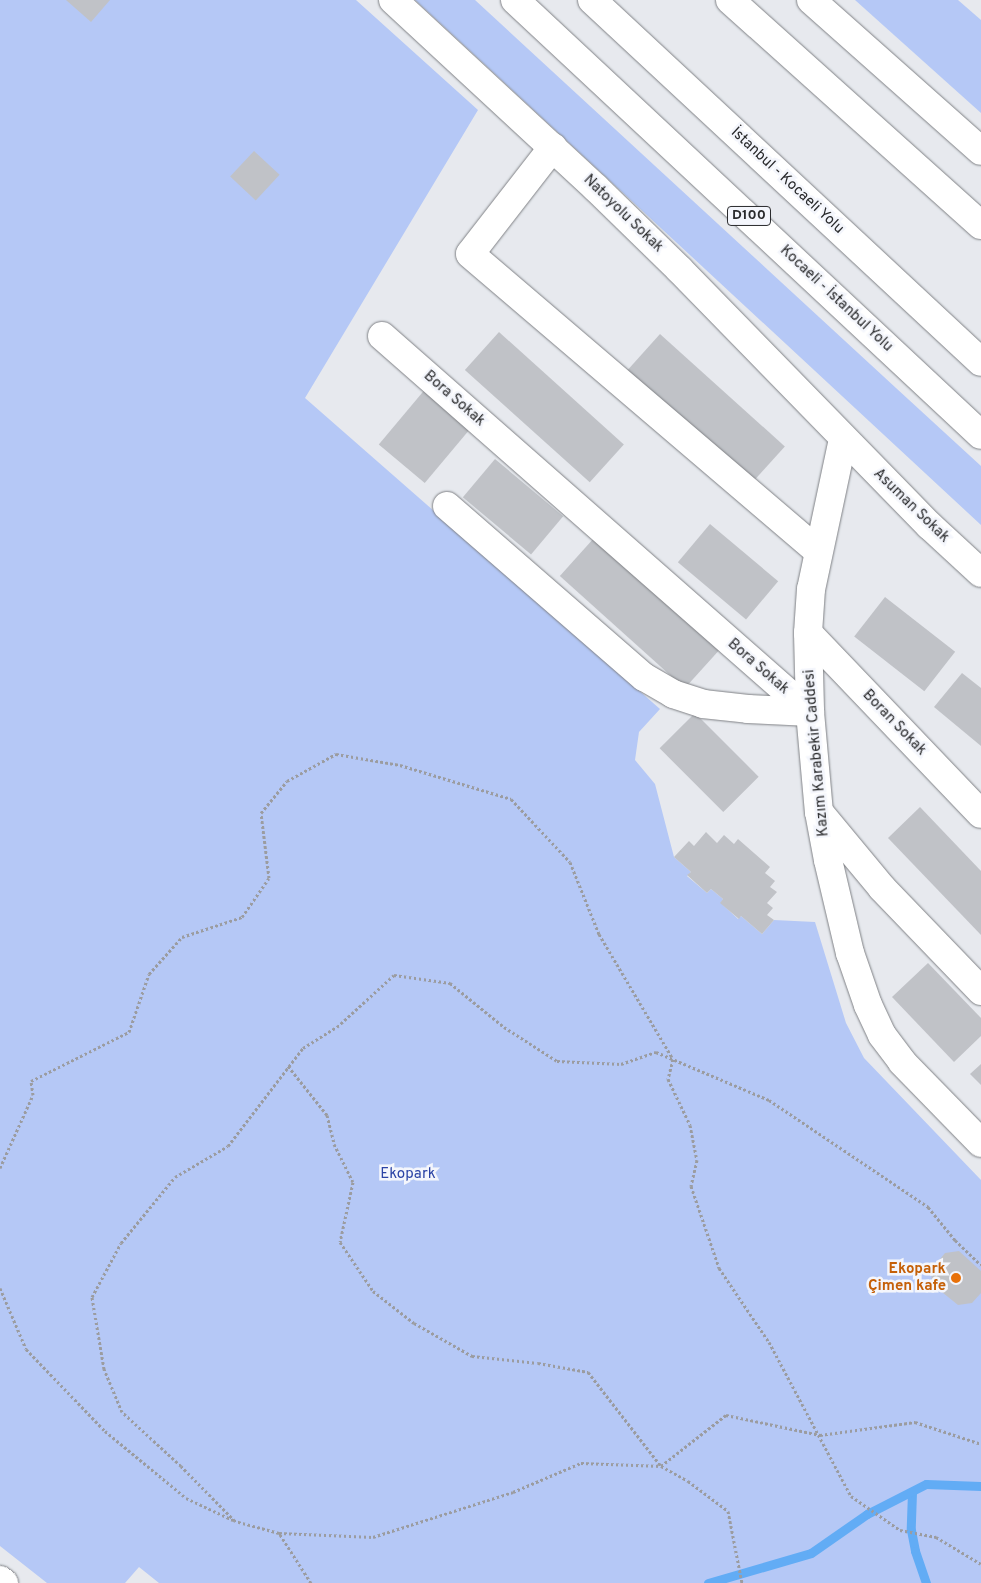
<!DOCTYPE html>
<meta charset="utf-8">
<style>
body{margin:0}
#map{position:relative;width:981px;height:1583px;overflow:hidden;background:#e7e9ee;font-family:Overpass,sans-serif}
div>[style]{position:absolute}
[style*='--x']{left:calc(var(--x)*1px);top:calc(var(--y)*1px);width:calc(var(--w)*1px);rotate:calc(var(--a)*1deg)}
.green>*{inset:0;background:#b5c8f6}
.stream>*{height:9px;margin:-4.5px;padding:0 4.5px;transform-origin:4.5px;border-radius:4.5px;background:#62acf5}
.building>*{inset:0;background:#c0c2c7;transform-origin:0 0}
.path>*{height:3px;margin-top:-1.5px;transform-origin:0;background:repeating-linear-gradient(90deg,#9b9ca0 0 2.5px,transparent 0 5px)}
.roads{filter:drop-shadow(0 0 1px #7f8185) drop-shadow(0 0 1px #7f8185)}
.street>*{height:28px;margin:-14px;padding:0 14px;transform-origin:14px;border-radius:14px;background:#fff}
.secondary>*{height:28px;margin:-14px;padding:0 14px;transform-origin:14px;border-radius:14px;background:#fff}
.highway>*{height:28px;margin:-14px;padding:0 14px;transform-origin:14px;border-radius:14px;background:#fff}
.dots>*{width:14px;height:14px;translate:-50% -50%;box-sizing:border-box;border:2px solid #f4f6fc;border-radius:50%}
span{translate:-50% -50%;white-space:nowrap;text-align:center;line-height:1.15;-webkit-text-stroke:5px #f4f6fc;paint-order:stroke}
.shield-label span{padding:1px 4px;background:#f4f6fc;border:1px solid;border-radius:4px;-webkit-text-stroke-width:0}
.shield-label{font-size:14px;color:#292a2c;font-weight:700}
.street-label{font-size:15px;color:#292a2c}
.park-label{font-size:15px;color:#2a43a5}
.food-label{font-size:15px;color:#c56008;font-weight:700}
.right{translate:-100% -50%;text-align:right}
</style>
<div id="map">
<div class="green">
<i style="clip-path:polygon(0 0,356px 0,478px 110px,305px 398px,660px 709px,639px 732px,635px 760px,655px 784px,674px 857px,691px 872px,687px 876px,707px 893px,711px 889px,723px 899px,721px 903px,738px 919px,741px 916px,762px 934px,774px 920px,815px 922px,846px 1023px,864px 1058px,981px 1180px,981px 1583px,159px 1583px,139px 1567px,125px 1583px,47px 1583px,0 1546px)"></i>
<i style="clip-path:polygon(415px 0,475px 0,896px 388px,981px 466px,981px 525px)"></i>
<i style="clip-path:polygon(855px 0,958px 0,981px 20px,981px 113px)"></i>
</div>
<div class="stream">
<i style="--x:912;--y:1492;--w:38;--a:92"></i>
<i style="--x:911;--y:1530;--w:21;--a:79"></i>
<i style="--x:915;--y:1551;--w:34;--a:71"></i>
<i style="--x:708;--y:1583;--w:107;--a:-16.2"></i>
<i style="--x:811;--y:1553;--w:68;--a:-34.9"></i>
<i style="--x:867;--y:1514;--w:66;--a:-27"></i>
<i style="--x:926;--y:1484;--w:55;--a:2.1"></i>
</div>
<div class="building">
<i style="clip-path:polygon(66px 0,110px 0,91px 22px)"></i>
<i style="left:254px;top:151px;width:35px;height:35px;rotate:43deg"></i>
<i style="left:499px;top:332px;width:168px;height:51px;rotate:42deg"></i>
<i style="left:660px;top:334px;width:168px;height:51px;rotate:42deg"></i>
<i style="left:427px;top:387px;width:60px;height:75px;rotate:40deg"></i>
<i style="left:495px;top:459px;width:89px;height:50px;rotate:40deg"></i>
<i style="left:710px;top:524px;width:89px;height:50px;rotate:40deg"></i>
<i style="left:594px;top:538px;width:168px;height:51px;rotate:42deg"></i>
<i style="left:885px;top:597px;width:89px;height:50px;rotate:38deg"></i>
<i style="clip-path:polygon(962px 673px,981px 688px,981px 746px,934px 707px)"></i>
<i style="left:695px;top:713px;width:90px;height:50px;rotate:45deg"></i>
<i style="clip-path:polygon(920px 807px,981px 871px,981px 935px,888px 838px)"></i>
<i style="clip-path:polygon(706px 832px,717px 843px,724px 835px,734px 844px,738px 839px,770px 867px,765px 873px,775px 881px,770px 887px,777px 892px,767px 903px,773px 908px,767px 915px,774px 920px,762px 934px,741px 916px,739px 919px,720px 903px,723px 899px,711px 889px,707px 893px,687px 875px,691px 872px,674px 857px,689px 841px,694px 846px)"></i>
<i style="clip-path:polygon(928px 963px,981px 1018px,981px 1036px,954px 1062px,892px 997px)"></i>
<i style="clip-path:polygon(981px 1064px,981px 1085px,970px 1074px)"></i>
<i style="clip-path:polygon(959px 1251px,981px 1271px,981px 1293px,972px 1303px,958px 1305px,932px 1284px,931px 1270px,945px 1253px)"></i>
</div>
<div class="path">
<i style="--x:288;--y:1066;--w:63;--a:51.5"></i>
<i style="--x:327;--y:1115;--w:30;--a:76"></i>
<i style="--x:334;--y:1144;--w:42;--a:63.4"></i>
<i style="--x:353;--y:1182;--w:61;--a:102.2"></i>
<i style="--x:340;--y:1242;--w:59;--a:56"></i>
<i style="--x:373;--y:1291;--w:52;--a:38"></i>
<i style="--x:414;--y:1323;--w:67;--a:29.6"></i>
<i style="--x:472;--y:1356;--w:66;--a:6.1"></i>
<i style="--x:538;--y:1363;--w:51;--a:10.2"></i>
<i style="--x:588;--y:1372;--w:119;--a:52.2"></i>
<i style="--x:661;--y:1466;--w:31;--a:29"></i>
<i style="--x:688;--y:1481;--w:50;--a:36.9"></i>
<i style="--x:728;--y:1511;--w:73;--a:79"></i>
<i style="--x:0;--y:1168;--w:80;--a:-65.7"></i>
<i style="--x:33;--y:1095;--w:14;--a:-98"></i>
<i style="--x:31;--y:1081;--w:110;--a:-26.6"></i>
<i style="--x:129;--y:1032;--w:61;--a:-71"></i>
<i style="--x:149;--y:974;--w:50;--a:-48.3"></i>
<i style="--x:182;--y:937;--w:63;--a:-18.4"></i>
<i style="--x:242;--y:917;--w:47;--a:-55.3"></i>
<i style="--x:269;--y:878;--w:65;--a:-97"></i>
<i style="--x:261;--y:813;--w:41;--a:-50.9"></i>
<i style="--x:287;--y:781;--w:56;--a:-28.9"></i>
<i style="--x:336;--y:754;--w:65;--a:9.8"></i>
<i style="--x:400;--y:765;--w:116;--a:17"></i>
<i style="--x:511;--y:799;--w:86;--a:46.9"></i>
<i style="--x:570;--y:862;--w:78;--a:68.1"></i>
<i style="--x:599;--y:934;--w:145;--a:59.4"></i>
<i style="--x:673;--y:1059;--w:21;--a:104"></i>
<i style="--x:668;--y:1079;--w:51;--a:64.4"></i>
<i style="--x:690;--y:1125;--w:36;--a:79"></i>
<i style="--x:697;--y:1160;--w:27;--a:103"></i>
<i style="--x:691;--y:1186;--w:87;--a:71.1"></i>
<i style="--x:719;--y:1268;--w:89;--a:56"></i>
<i style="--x:769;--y:1342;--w:174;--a:62"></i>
<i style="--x:851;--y:1496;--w:60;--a:34.8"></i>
<i style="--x:900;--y:1530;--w:37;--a:11"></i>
<i style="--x:936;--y:1537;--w:52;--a:31"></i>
<i style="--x:0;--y:1288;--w:66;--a:66.9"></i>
<i style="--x:26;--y:1349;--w:114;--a:46.1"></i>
<i style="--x:105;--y:1431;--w:105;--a:39.6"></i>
<i style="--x:186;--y:1498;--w:52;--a:25.1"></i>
<i style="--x:279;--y:1533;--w:94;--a:2.4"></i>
<i style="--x:373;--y:1537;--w:147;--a:-17.8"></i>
<i style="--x:513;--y:1492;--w:74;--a:-23.1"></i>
<i style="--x:581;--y:1463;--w:80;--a:2.1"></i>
<i style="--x:661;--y:1466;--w:83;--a:-38.1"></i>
<i style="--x:726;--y:1415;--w:96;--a:12"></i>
<i style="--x:820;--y:1435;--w:96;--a:-7.8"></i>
<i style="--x:915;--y:1422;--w:70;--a:18.4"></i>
<i style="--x:311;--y:1583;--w:59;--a:-122.6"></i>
<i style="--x:279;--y:1533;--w:46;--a:-164.7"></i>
<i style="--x:235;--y:1521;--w:77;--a:-134.5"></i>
<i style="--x:181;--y:1466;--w:80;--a:-137.5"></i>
<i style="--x:122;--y:1412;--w:47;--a:-112.7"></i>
<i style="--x:104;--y:1369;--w:73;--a:-99.5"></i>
<i style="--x:92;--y:1297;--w:61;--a:-61.8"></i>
<i style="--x:121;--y:1243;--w:85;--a:-50.7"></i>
<i style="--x:175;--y:1177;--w:61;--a:-30.3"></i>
<i style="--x:228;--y:1146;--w:123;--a:-52.6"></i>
<i style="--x:303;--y:1048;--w:40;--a:-32"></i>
<i style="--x:337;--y:1027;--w:77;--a:-42.4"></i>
<i style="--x:394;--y:975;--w:57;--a:8.1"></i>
<i style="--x:450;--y:983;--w:70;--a:39.2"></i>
<i style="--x:504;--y:1027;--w:63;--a:32.7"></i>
<i style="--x:557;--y:1061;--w:64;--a:2.7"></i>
<i style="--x:621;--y:1064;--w:37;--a:-19"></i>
<i style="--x:656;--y:1052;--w:123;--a:23"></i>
<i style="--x:769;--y:1100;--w:192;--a:33.9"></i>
<i style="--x:928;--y:1207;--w:43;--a:50.7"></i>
<i style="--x:955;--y:1240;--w:36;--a:44"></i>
</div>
<div class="roads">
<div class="street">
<i style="--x:553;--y:147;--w:135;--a:127.8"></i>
<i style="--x:470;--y:254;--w:458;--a:40.5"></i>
<i style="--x:382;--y:336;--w:570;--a:41.3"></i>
<i style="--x:447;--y:506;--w:261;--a:41"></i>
<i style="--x:644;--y:677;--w:34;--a:30"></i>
<i style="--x:673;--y:694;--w:32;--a:18"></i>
<i style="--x:703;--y:704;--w:45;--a:6.3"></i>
<i style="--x:748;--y:709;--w:62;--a:2.8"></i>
<i style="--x:808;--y:633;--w:250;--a:46.3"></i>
<i style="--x:819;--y:812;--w:99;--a:50.3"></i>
<i style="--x:882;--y:888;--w:143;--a:46.1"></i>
</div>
<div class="secondary">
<i style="--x:393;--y:0;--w:277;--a:42.8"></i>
<i style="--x:596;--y:188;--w:116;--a:44.3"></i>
<i style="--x:679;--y:269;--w:359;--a:45.7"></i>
<i style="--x:930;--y:526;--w:69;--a:42.7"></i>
<i style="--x:843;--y:439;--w:153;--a:102"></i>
<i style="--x:811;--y:589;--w:44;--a:93.9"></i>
<i style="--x:808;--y:633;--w:79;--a:88.5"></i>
<i style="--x:810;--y:712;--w:100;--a:84.9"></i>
<i style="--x:819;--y:812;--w:49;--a:79.4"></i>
<i style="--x:828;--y:860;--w:96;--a:76.7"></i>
<i style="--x:850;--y:953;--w:55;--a:70.9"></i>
<i style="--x:868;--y:1005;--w:33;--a:65"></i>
<i style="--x:882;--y:1035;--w:34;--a:53"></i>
<i style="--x:902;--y:1062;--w:113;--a:45.7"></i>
<i style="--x:0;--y:1580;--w:5;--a:37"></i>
</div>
<div class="highway">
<i style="--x:515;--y:0;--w:637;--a:43.03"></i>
<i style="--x:592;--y:0;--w:531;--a:42.94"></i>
<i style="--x:730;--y:0;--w:337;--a:41.9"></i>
<i style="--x:811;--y:0;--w:227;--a:41.6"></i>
</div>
</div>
<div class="dots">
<i style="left:956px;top:1278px;background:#e8710a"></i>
</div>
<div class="shield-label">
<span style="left:749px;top:216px">D100</span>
</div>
<div class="street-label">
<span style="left:787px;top:181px;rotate:43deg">İstanbul - Kocaeli Yolu</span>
<span style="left:623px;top:214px;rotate:44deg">Natoyolu Sokak</span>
<span style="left:836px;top:299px;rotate:43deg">Kocaeli - İstanbul Yolu</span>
<span style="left:454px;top:399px;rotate:41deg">Bora Sokak</span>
<span style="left:911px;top:506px;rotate:44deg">Asuman Sokak</span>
<span style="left:758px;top:667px;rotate:41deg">Bora Sokak</span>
<span style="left:894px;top:723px;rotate:46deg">Boran Sokak</span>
<span style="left:817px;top:753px;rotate:-95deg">Kazım Karabekir Caddesi</span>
</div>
<div class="park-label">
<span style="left:408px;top:1175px">Ekopark</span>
</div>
<div class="food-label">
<span class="right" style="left:946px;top:1278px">Ekopark<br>Çimen kafe</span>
</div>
</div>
